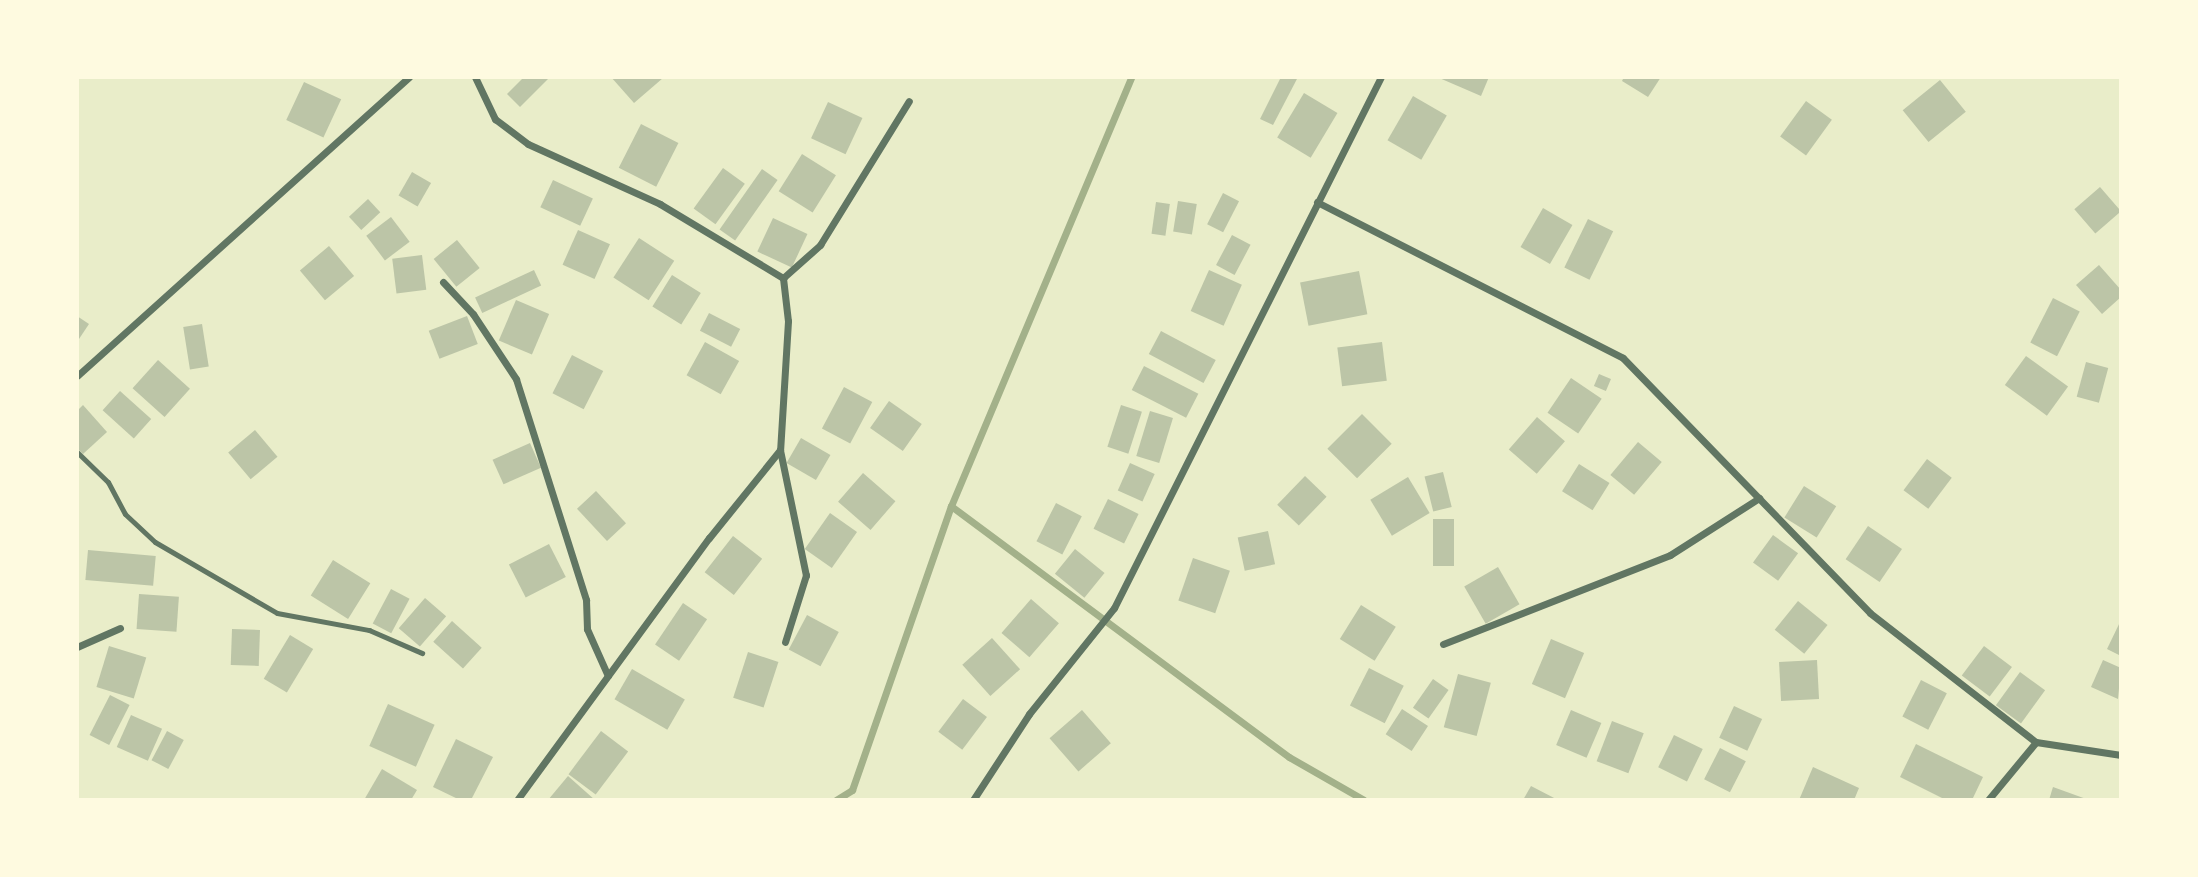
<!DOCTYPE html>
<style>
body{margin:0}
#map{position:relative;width:2198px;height:877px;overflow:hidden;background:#e9edc9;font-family:Mulish,sans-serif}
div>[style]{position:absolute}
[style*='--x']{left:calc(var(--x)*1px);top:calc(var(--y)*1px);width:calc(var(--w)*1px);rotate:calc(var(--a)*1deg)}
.stream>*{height:7px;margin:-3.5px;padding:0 3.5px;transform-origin:3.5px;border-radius:3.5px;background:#a3b18a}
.building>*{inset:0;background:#bcc5a7;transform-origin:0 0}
.service>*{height:5px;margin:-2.5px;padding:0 2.5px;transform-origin:2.5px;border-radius:2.5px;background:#617663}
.minor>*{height:7px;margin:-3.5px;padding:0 3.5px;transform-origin:3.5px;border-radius:3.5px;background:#617663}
span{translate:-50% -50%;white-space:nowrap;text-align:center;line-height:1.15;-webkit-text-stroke:7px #fefae0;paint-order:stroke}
.frame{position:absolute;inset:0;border:79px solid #fefae0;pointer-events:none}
</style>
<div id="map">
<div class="stream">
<i style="--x:951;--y:506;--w:421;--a:36.6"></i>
<i style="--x:1289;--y:757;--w:86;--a:29.8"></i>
<i style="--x:836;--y:800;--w:19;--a:-32"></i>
<i style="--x:852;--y:790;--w:301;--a:-70.8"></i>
<i style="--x:951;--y:506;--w:465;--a:-67.2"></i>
</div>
<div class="building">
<i style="clip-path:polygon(524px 77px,550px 77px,520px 107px,507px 94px)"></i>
<i style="clip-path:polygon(611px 77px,662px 77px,663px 78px,634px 103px)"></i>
<i style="clip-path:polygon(1281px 77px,1298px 77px,1273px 125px,1260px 119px)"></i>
<i style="clip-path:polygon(1437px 77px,1489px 77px,1481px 96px)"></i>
<i style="clip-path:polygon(1624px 77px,1661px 77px,1648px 97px,1622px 81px)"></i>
<i style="left:1940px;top:80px;width:41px;height:48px;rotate:51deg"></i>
<i style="left:304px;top:82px;width:41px;height:42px;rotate:25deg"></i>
<i style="left:1304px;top:93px;width:39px;height:52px;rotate:31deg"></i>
<i style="left:1413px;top:96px;width:39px;height:51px;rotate:30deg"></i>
<i style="left:1806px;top:101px;width:32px;height:44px;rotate:36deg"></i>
<i style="left:828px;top:102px;width:38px;height:40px;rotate:25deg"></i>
<i style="left:641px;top:124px;width:42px;height:49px;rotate:27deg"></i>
<i style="left:802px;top:154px;width:40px;height:44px;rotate:32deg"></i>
<i style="left:723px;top:168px;width:27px;height:50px;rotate:36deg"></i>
<i style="left:762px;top:169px;width:19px;height:74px;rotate:35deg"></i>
<i style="left:412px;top:172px;width:22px;height:27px;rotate:30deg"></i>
<i style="left:553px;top:180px;width:44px;height:30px;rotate:25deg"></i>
<i style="left:2100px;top:187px;width:32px;height:34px;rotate:49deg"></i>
<i style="left:1223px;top:193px;width:18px;height:35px;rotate:27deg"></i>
<i style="left:368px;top:199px;width:18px;height:26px;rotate:47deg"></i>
<i style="left:1178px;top:201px;width:19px;height:31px;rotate:9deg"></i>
<i style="left:1156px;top:202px;width:14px;height:32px;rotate:8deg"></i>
<i style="left:1543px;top:208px;width:34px;height:45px;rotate:30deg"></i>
<i style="left:391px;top:217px;width:31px;height:31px;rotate:53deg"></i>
<i style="left:773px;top:218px;width:38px;height:37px;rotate:25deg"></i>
<i style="left:1588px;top:219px;width:28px;height:54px;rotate:26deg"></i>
<i style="left:578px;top:230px;width:35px;height:38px;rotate:24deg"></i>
<i style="left:1232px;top:235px;width:21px;height:34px;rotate:28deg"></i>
<i style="left:639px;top:238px;width:42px;height:47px;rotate:33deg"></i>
<i style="left:457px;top:240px;width:36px;height:30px;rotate:51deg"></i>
<i style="left:329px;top:246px;width:39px;height:38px;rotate:50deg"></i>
<i style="left:422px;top:255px;width:35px;height:30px;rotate:83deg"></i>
<i style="clip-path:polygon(2099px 265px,2121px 290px,2121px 297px,2102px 314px,2076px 285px)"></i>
<i style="left:534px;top:270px;width:17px;height:65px;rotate:65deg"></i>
<i style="left:1209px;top:270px;width:36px;height:45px;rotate:24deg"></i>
<i style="left:1359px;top:271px;width:44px;height:60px;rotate:79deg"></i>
<i style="left:672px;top:275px;width:34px;height:37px;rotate:32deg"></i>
<i style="left:2053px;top:298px;width:30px;height:50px;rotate:27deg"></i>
<i style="left:516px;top:300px;width:36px;height:44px;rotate:23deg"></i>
<i style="left:709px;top:313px;width:35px;height:20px;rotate:27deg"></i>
<i style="clip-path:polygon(77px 316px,89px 324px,77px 342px)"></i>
<i style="left:467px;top:316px;width:30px;height:41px;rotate:69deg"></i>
<i style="left:202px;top:324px;width:43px;height:19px;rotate:81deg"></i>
<i style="left:1161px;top:331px;width:62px;height:26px;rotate:28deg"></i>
<i style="left:705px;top:342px;width:39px;height:38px;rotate:29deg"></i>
<i style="left:1382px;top:342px;width:39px;height:45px;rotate:83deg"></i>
<i style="left:572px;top:355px;width:35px;height:43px;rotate:27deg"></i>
<i style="left:2026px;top:356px;width:52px;height:36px;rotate:36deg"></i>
<i style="left:158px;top:360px;width:43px;height:38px;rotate:42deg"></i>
<i style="left:2086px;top:362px;width:23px;height:36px;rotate:15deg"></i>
<i style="left:1144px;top:366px;width:61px;height:27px;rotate:27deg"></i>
<i style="left:1599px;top:374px;width:13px;height:13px;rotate:23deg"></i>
<i style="left:1571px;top:378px;width:37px;height:42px;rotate:34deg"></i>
<i style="left:844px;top:387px;width:32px;height:47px;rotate:28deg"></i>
<i style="left:120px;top:391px;width:42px;height:26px;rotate:42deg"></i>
<i style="left:889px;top:401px;width:40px;height:33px;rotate:35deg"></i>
<i style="clip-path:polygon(83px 405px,107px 432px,83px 454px,77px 448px,77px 411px)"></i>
<i style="left:1121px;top:405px;width:22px;height:44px;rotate:18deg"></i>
<i style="left:1150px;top:411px;width:24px;height:47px;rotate:17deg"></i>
<i style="left:1362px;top:414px;width:42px;height:49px;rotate:45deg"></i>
<i style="left:1537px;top:417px;width:37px;height:43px;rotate:41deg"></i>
<i style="left:255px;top:430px;width:35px;height:35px;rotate:50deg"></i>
<i style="left:801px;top:438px;width:34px;height:29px;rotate:30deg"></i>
<i style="left:1638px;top:442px;width:31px;height:43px;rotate:40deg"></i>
<i style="left:530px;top:443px;width:27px;height:41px;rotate:66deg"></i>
<i style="left:1927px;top:459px;width:31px;height:39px;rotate:37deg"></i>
<i style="left:1130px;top:463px;width:27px;height:30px;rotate:24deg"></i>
<i style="left:1579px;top:464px;width:36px;height:32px;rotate:32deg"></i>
<i style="left:1443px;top:472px;width:36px;height:19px;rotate:76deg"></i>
<i style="left:863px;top:473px;width:43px;height:38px;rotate:41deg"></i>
<i style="left:1305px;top:476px;width:30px;height:40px;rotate:44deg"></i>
<i style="left:1408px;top:477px;width:42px;height:44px;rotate:59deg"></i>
<i style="left:1804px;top:486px;width:38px;height:37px;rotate:32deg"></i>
<i style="left:596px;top:491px;width:44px;height:26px;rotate:47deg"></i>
<i style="left:1108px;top:499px;width:34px;height:33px;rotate:26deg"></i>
<i style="left:1056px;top:503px;width:29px;height:43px;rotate:27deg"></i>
<i style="left:830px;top:513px;width:33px;height:44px;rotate:35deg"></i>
<i style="left:1433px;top:519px;width:21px;height:47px"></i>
<i style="left:1868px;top:526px;width:41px;height:40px;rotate:34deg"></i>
<i style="left:1268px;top:531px;width:34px;height:31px;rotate:78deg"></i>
<i style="left:1773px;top:535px;width:31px;height:34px;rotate:36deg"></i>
<i style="left:733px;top:536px;width:37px;height:46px;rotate:38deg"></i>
<i style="left:549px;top:544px;width:37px;height:45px;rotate:63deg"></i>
<i style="left:1075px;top:549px;width:38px;height:32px;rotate:39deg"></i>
<i style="left:88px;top:550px;width:68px;height:30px;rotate:5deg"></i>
<i style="left:1193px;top:558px;width:39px;height:45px;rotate:19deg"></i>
<i style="left:333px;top:560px;width:44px;height:42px;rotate:32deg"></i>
<i style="left:1498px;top:567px;width:43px;height:39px;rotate:60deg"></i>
<i style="left:391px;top:589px;width:21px;height:39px;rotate:28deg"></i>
<i style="left:139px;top:594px;width:40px;height:35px;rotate:4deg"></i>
<i style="left:425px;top:598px;width:28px;height:40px;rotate:41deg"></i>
<i style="left:1031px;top:599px;width:37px;height:45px;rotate:41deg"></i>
<i style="left:1798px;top:601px;width:38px;height:37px;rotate:39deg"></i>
<i style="left:683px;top:603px;width:29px;height:50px;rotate:34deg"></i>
<i style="left:1361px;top:605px;width:41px;height:40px;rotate:32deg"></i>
<i style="left:807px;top:615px;width:36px;height:39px;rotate:28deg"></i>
<i style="clip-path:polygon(2121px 620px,2121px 656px,2107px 649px)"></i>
<i style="left:452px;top:621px;width:40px;height:28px;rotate:42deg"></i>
<i style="left:232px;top:629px;width:28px;height:36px;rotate:2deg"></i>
<i style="left:290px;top:635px;width:27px;height:51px;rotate:31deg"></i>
<i style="left:992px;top:638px;width:42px;height:40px;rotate:48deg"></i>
<i style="left:1551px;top:639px;width:36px;height:49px;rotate:23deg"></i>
<i style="left:109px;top:646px;width:39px;height:43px;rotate:17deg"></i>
<i style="left:1984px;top:646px;width:35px;height:37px;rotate:37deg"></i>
<i style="left:748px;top:652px;width:32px;height:48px;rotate:18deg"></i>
<i style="left:1817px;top:660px;width:39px;height:38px;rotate:87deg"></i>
<i style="clip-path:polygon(2103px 660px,2121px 668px,2118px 699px,2091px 687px)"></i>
<i style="left:1369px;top:668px;width:39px;height:42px;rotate:27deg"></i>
<i style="left:632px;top:669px;width:61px;height:35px;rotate:30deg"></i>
<i style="left:2020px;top:672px;width:31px;height:41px;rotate:36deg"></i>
<i style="left:1458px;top:674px;width:34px;height:55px;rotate:15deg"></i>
<i style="left:1433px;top:679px;width:19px;height:35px;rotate:35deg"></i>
<i style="left:1921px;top:680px;width:29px;height:41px;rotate:27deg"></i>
<i style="left:110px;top:695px;width:22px;height:45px;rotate:27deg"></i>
<i style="left:963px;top:699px;width:30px;height:41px;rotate:37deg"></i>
<i style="left:388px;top:704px;width:51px;height:46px;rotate:24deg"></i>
<i style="left:1734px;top:706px;width:31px;height:35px;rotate:25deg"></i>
<i style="left:1402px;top:709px;width:31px;height:30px;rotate:33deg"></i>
<i style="left:1082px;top:710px;width:44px;height:43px;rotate:49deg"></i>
<i style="left:1571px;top:710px;width:33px;height:38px;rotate:23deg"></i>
<i style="left:131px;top:715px;width:34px;height:35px;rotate:24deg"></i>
<i style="left:1612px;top:721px;width:34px;height:43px;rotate:21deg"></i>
<i style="left:167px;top:731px;width:19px;height:33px;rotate:28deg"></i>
<i style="left:601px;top:731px;width:34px;height:54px;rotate:37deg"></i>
<i style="left:1674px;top:735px;width:32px;height:36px;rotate:26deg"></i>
<i style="clip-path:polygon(456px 739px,493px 757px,471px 800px,460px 800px,433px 787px)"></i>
<i style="clip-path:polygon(1916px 744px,1983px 777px,1972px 800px,1946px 800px,1900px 777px)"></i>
<i style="left:1720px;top:748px;width:29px;height:35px;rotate:27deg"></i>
<i style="clip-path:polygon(1813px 767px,1859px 788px,1854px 800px,1799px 800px)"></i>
<i style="clip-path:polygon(382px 769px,417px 790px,411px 800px,364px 800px)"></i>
<i style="clip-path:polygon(568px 776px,595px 800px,548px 800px)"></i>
<i style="clip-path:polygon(1531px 786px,1558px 800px,1523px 800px)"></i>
<i style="clip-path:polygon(2053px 787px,2089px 800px,2049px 800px)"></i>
</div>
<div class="service">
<i style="--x:77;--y:452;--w:43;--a:44.1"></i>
<i style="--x:108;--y:482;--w:36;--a:62"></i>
<i style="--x:125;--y:514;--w:41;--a:43"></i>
<i style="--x:155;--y:542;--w:141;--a:30.2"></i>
<i style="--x:277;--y:613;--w:94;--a:10.5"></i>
<i style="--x:369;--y:630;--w:58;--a:23.5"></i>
</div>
<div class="minor">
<i style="--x:475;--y:77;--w:47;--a:64.5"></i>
<i style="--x:495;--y:119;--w:41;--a:37.1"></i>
<i style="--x:528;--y:144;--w:145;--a:24.4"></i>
<i style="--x:660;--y:204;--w:144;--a:31"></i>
<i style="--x:783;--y:278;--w:43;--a:83.4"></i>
<i style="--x:788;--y:321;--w:129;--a:93.5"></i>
<i style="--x:780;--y:450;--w:128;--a:78.3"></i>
<i style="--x:806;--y:575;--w:70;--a:107.4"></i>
<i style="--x:1317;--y:202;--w:343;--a:27"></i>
<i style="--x:1623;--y:358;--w:355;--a:45.9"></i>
<i style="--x:1870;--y:613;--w:210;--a:37.9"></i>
<i style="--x:2036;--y:742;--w:86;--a:8.7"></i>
<i style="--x:783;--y:278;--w:50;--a:-41.7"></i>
<i style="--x:820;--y:245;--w:169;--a:-58.3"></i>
<i style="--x:443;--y:282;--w:44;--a:46.8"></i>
<i style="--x:473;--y:314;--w:78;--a:56.5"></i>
<i style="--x:516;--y:379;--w:232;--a:72.4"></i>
<i style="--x:586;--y:600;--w:29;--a:88"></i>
<i style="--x:587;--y:629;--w:51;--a:65.9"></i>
<i style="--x:77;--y:376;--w:447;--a:-42"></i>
<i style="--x:1443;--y:644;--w:244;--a:-21.4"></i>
<i style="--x:1670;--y:555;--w:106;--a:-32.6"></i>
<i style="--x:77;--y:647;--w:47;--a:-23.8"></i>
<i style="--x:517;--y:800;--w:325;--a:-53.8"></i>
<i style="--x:709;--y:538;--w:113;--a:-51.1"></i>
<i style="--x:973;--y:800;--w:103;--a:-56.9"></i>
<i style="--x:1029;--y:714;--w:136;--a:-51.3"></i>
<i style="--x:1114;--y:608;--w:594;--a:-63.31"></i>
<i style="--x:1988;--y:800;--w:75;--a:-50.4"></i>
</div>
<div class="frame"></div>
</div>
